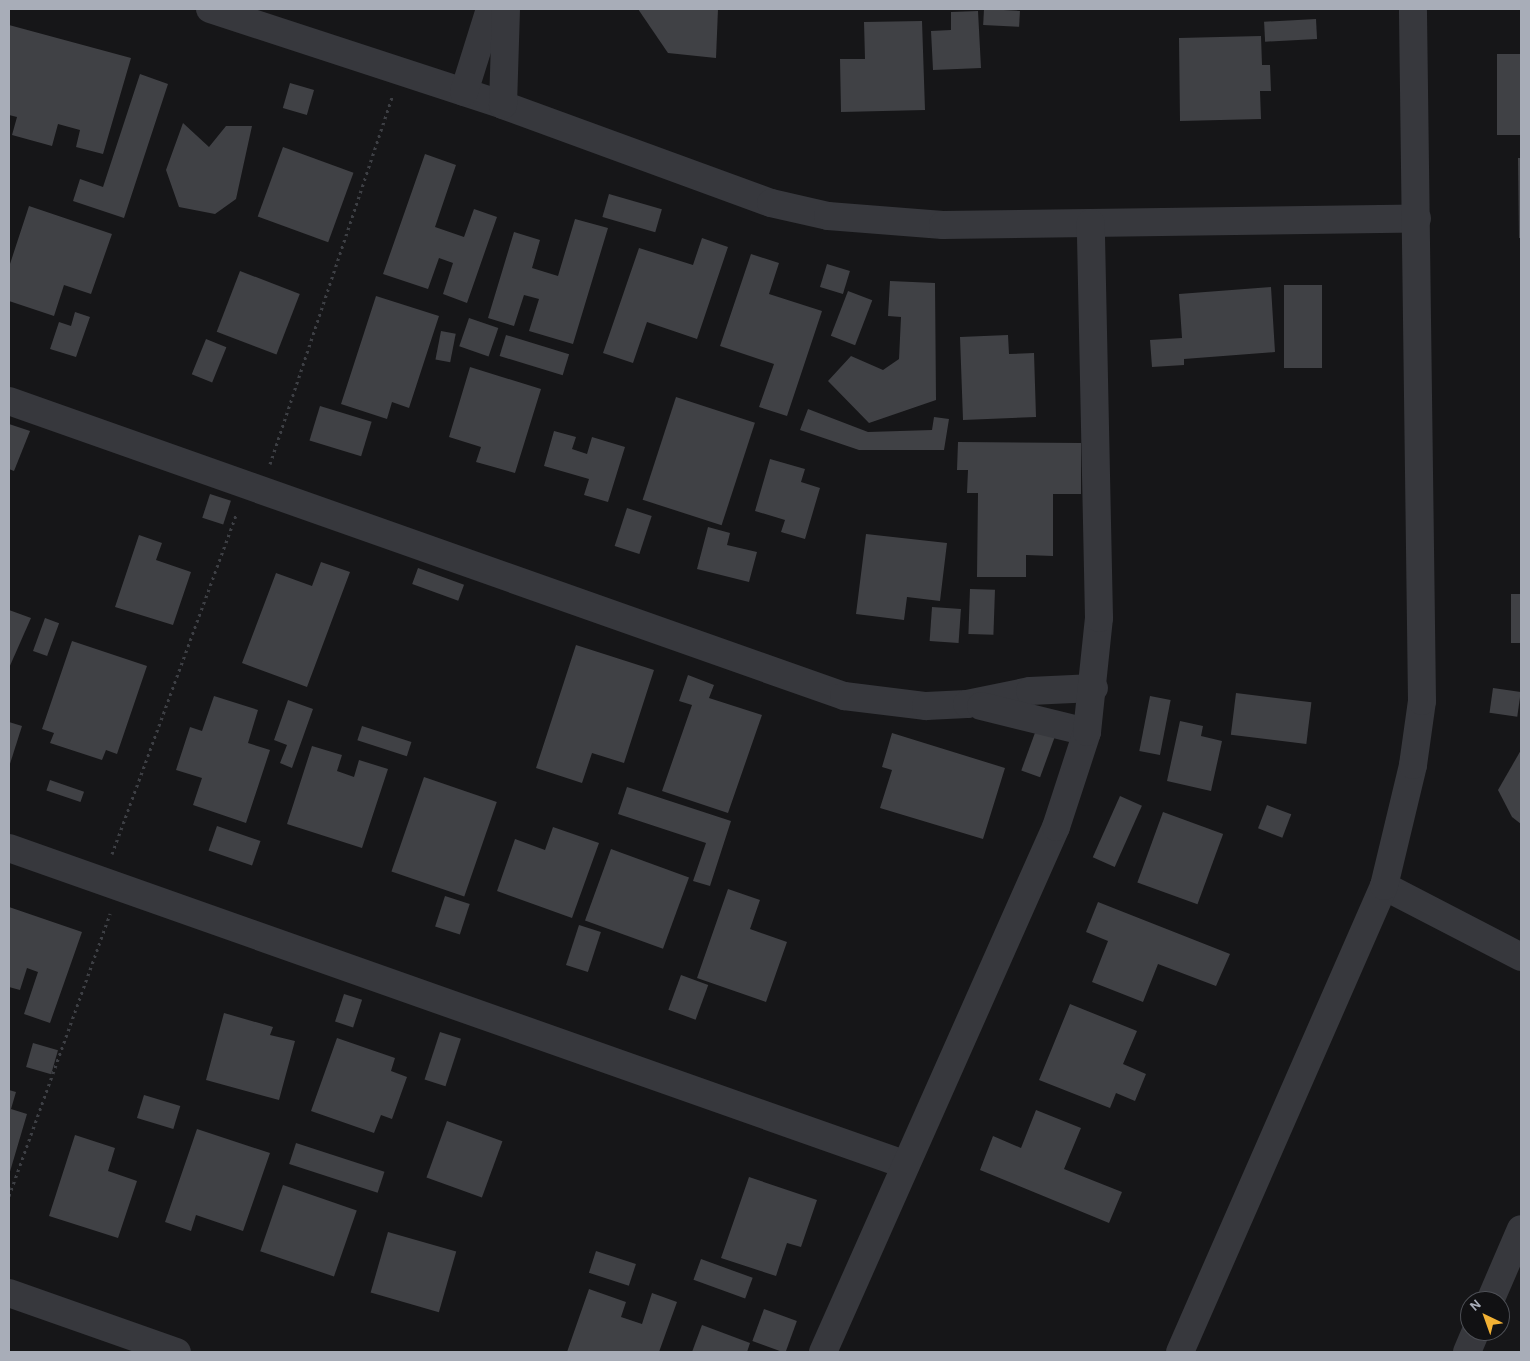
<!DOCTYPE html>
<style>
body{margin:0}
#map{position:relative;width:1530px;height:1361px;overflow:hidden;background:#161618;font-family:"Alegreya Sans",sans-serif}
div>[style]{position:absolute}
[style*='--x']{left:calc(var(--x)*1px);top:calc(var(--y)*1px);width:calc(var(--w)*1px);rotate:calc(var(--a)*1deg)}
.building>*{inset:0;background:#404145;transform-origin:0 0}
.path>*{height:3px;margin-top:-1.5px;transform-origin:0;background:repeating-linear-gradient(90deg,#3d3f44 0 2.5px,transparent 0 6.5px)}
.minor>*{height:28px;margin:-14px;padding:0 14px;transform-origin:14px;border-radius:14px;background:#37383d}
span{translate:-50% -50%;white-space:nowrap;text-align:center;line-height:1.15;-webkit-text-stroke:5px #111113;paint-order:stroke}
.frame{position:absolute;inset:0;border:10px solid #a8adb8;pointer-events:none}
.north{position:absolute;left:1460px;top:1291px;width:50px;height:50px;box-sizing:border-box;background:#111113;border:1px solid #4d4f55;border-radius:50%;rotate:318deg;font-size:14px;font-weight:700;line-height:20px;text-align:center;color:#a8adb8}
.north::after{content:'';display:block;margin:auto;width:18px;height:22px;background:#f2b134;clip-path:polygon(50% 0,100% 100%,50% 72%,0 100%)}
</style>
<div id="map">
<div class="building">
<i style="clip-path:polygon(638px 9px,718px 9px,716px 58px,668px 53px)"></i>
<i style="left:984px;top:9px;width:36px;height:16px;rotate:3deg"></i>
<i style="clip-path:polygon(978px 11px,981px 68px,933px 70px,931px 31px,951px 30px,951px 12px)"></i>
<i style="left:1316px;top:19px;width:20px;height:52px;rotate:87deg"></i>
<i style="clip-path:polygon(922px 21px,925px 110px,841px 112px,840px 59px,865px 59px,864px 22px)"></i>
<i style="clip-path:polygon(9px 25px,131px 58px,103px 154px,76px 147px,80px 130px,58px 124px,52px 146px,12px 135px,17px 117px,9px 115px)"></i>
<i style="clip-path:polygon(1261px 36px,1262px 65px,1270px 65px,1271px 91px,1260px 91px,1261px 119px,1180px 121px,1179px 38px)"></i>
<i style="left:1521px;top:54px;width:81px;height:24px;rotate:90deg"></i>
<i style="clip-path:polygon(140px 74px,168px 84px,124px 218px,73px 201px,80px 179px,103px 187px)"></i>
<i style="left:290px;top:83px;width:25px;height:26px;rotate:16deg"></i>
<i style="clip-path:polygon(183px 123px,209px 147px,226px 126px,252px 126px,236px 199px,215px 214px,179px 207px,166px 170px)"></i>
<i style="left:283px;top:147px;width:75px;height:74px;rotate:20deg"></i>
<i style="clip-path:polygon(425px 154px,456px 165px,435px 227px,464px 237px,474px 209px,497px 217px,467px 303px,443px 294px,453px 263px,439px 258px,428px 289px,383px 274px)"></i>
<i style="clip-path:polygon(1518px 158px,1521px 158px,1521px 238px,1519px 238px)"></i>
<i style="left:609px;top:194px;width:55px;height:24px;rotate:16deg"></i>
<i style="clip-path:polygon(29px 206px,112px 234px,91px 294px,64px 285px,54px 316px,9px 301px,9px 267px)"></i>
<i style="clip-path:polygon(575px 219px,608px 228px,573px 344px,529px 331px,539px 299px,524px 295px,514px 326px,488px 318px,514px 232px,540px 240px,532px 268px,558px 276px)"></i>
<i style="clip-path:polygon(702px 238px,728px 247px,697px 339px,647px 322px,633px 363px,603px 353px,639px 248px,693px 265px)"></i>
<i style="clip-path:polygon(751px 254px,779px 263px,769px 294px,822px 311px,787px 416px,759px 407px,774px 364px,720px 346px)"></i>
<i style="left:827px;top:264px;width:24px;height:24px;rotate:17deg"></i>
<i style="left:240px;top:271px;width:64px;height:65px;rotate:21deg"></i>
<i style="clip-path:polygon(890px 281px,935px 283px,936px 400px,869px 423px,828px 381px,851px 356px,883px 370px,899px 359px,901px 317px,888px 316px)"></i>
<i style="left:1284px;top:285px;width:38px;height:83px"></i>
<i style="clip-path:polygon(1271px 287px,1275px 352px,1184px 359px,1184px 365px,1152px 367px,1150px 340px,1182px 338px,1179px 294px)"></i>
<i style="left:848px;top:291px;width:26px;height:48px;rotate:21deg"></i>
<i style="clip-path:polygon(376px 296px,439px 316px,409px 408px,392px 402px,387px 419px,341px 404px)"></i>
<i style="clip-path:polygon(75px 312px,90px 317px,76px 357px,50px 349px,59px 322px,71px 326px)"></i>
<i style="left:469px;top:318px;width:31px;height:30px;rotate:19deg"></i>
<i style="left:441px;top:331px;width:15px;height:29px;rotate:11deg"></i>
<i style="left:506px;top:335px;width:66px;height:22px;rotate:17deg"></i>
<i style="clip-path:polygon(1008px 335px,1009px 354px,1034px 353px,1036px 417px,963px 420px,960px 337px)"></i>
<i style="left:206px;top:339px;width:22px;height:38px;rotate:22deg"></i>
<i style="clip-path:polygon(470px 367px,541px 389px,515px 473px,476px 462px,481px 447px,449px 437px)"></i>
<i style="left:676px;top:397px;width:83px;height:108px;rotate:18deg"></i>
<i style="left:320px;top:406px;width:54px;height:36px;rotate:17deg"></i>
<i style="clip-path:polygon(808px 409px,868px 432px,932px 430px,934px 417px,949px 419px,944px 450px,859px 450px,800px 430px)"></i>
<i style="clip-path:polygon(9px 424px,30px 431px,14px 471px,9px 469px)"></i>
<i style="clip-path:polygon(554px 431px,576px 437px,572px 449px,587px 454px,592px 437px,625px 447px,608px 502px,584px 495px,589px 479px,544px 466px)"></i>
<i style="clip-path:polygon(958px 442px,1081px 443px,1081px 494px,1053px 494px,1053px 556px,1026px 555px,1026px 577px,977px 577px,978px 493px,967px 493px,968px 470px,957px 470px)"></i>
<i style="clip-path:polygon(770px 459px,805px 469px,801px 482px,820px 488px,805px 539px,781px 532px,785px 520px,755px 511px)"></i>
<i style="left:210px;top:494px;width:22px;height:25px;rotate:18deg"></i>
<i style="left:627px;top:508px;width:26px;height:40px;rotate:18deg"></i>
<i style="clip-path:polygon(708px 527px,730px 533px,727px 545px,757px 552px,749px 582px,697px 569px)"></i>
<i style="clip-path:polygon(866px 534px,947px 543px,940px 601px,907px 597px,904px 620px,856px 614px)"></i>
<i style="clip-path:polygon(139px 535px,162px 543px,156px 560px,191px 572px,173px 625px,115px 607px)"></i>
<i style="clip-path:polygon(321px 562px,350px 572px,307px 687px,242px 663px,276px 573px,312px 586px)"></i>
<i style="left:418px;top:568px;width:49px;height:17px;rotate:20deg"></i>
<i style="left:970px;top:589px;width:25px;height:45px;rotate:2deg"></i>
<i style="left:1511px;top:594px;width:10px;height:49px"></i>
<i style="left:932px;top:607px;width:29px;height:34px;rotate:4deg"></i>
<i style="clip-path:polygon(9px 610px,31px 618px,9px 668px)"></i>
<i style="left:45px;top:618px;width:15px;height:35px;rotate:20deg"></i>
<i style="clip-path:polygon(72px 641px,147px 666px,117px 754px,106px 750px,102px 760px,50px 743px,54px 733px,42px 729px)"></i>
<i style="clip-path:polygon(576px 645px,654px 670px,624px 763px,592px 753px,582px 783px,536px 768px)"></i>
<i style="clip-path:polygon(688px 675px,714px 685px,709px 698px,762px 715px,728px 813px,662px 791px,692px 705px,679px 701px)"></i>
<i style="left:1493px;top:688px;width:28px;height:25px;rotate:8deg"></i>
<i style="left:1236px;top:693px;width:76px;height:42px;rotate:7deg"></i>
<i style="clip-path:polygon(214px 696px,258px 710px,248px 743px,270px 750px,246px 823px,193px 805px,202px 778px,176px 770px,190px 727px,202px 731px)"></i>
<i style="left:1150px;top:696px;width:21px;height:56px;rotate:11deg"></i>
<i style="clip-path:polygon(288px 700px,313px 709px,292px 768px,280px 763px,287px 745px,274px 740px)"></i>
<i style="clip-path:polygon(1180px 721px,1203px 726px,1201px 736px,1222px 741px,1211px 791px,1167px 781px)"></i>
<i style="clip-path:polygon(9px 722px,22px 726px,9px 767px)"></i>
<i style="left:362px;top:726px;width:52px;height:15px;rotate:18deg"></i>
<i style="left:1036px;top:730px;width:20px;height:43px;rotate:20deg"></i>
<i style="clip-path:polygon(892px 733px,1005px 768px,983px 839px,880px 808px,892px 770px,882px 767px)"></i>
<i style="clip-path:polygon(312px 746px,342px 755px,337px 771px,354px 777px,359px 760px,388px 769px,362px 848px,287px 824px)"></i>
<i style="clip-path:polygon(1521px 750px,1521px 824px,1512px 817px,1498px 790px)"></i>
<i style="left:424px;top:777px;width:77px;height:100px;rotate:19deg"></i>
<i style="left:50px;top:780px;width:36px;height:11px;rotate:19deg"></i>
<i style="clip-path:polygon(627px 787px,731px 821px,710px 886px,693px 881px,706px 843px,618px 814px)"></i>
<i style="left:1120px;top:796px;width:24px;height:67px;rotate:24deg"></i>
<i style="left:1267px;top:805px;width:26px;height:25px;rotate:21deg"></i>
<i style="left:1163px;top:812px;width:64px;height:75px;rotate:20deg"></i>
<i style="left:217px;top:826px;width:46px;height:26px;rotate:19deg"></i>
<i style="clip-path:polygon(553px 827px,599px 843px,572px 918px,497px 891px,515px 839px,545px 850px)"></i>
<i style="left:611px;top:849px;width:83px;height:76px;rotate:20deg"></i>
<i style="clip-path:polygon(728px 889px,760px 900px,750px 929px,787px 942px,766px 1002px,697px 978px)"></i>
<i style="left:445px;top:896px;width:26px;height:32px;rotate:18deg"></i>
<i style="clip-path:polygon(1098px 902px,1230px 954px,1216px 986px,1158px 964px,1143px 1002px,1092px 982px,1108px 941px,1086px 932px)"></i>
<i style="clip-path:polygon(9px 907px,82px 932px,50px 1023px,24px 1014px,38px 972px,27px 968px,20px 990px,9px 987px)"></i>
<i style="left:579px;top:925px;width:23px;height:42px;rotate:18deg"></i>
<i style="left:681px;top:975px;width:29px;height:37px;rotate:20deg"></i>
<i style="left:344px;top:994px;width:19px;height:29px;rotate:18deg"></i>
<i style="clip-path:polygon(1070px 1004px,1137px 1031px,1123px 1064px,1146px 1074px,1135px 1101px,1116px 1093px,1110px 1108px,1039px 1080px)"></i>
<i style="clip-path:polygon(224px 1013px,273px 1027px,270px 1035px,295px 1041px,279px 1100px,206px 1080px)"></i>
<i style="left:440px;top:1032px;width:22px;height:50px;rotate:18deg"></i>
<i style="clip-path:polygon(337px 1038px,395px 1058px,391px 1071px,407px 1077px,392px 1119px,381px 1115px,374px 1133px,311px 1111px)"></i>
<i style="left:33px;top:1043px;width:26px;height:25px;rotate:16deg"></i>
<i style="clip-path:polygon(9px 1090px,16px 1092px,11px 1109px,27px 1114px,9px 1175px)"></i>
<i style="left:144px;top:1095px;width:38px;height:24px;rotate:17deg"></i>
<i style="clip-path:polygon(1036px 1110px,1081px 1128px,1064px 1169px,1122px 1192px,1109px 1223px,980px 1170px,993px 1136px,1021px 1148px)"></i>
<i style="left:447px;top:1121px;width:59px;height:60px;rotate:20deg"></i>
<i style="clip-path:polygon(197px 1129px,270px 1153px,243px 1231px,196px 1215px,191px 1231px,165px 1222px)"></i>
<i style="clip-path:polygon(75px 1135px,115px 1148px,108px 1171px,137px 1181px,118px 1238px,49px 1216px)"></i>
<i style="left:296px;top:1143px;width:93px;height:22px;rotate:18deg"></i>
<i style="clip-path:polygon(749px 1177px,817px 1200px,801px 1247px,787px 1243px,776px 1276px,721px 1258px)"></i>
<i style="left:283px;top:1185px;width:78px;height:70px;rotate:19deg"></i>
<i style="left:388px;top:1232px;width:71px;height:63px;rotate:16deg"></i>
<i style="left:596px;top:1251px;width:42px;height:23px;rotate:18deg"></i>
<i style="left:701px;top:1259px;width:55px;height:22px;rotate:20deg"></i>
<i style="clip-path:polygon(589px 1289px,626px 1302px,621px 1317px,642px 1324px,652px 1293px,677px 1302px,659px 1352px,567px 1352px)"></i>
<i style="left:764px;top:1309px;width:35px;height:34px;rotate:20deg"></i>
<i style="clip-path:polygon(702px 1325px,750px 1343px,747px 1352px,692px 1352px)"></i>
</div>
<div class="path">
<i style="--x:270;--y:464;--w:387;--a:-71.6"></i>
<i style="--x:112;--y:854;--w:363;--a:-69.9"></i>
<i style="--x:9;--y:1196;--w:300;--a:-70.3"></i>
</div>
<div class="minor">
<i style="--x:210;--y:9;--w:308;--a:18.1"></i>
<i style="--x:503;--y:105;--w:285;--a:20.1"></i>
<i style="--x:771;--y:203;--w:58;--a:12.8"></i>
<i style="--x:828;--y:216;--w:115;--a:4.5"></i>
<i style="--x:943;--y:225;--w:474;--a:-0.8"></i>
<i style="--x:464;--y:92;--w:87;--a:-72.6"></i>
<i style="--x:503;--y:105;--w:96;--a:-88.2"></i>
<i style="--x:9;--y:401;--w:886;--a:19.46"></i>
<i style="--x:844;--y:696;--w:83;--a:7"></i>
<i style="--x:926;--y:706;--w:41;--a:-2.8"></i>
<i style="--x:967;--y:704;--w:64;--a:-11.7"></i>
<i style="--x:1030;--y:691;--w:64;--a:-2.7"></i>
<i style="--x:981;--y:706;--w:109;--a:13.8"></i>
<i style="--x:9;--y:848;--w:951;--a:19.46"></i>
<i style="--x:1384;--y:886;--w:154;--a:27.4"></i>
<i style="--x:9;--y:1293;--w:178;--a:19.4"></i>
<i style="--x:1490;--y:1301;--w:78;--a:-66.7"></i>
<i style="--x:823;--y:1352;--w:574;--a:-66.07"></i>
<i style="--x:1056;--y:827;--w:100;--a:-71.9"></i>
<i style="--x:1087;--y:732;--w:115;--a:-84"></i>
<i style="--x:1099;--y:618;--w:395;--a:-91.2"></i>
<i style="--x:1180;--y:1352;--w:509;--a:-66.36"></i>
<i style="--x:1384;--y:886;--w:124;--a:-76.5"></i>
<i style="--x:1413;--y:765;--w:65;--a:-82"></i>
<i style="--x:1422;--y:701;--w:692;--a:-90.75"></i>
<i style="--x:1467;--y:1352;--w:23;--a:-67"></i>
</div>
<div class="frame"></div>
<div class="north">N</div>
</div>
